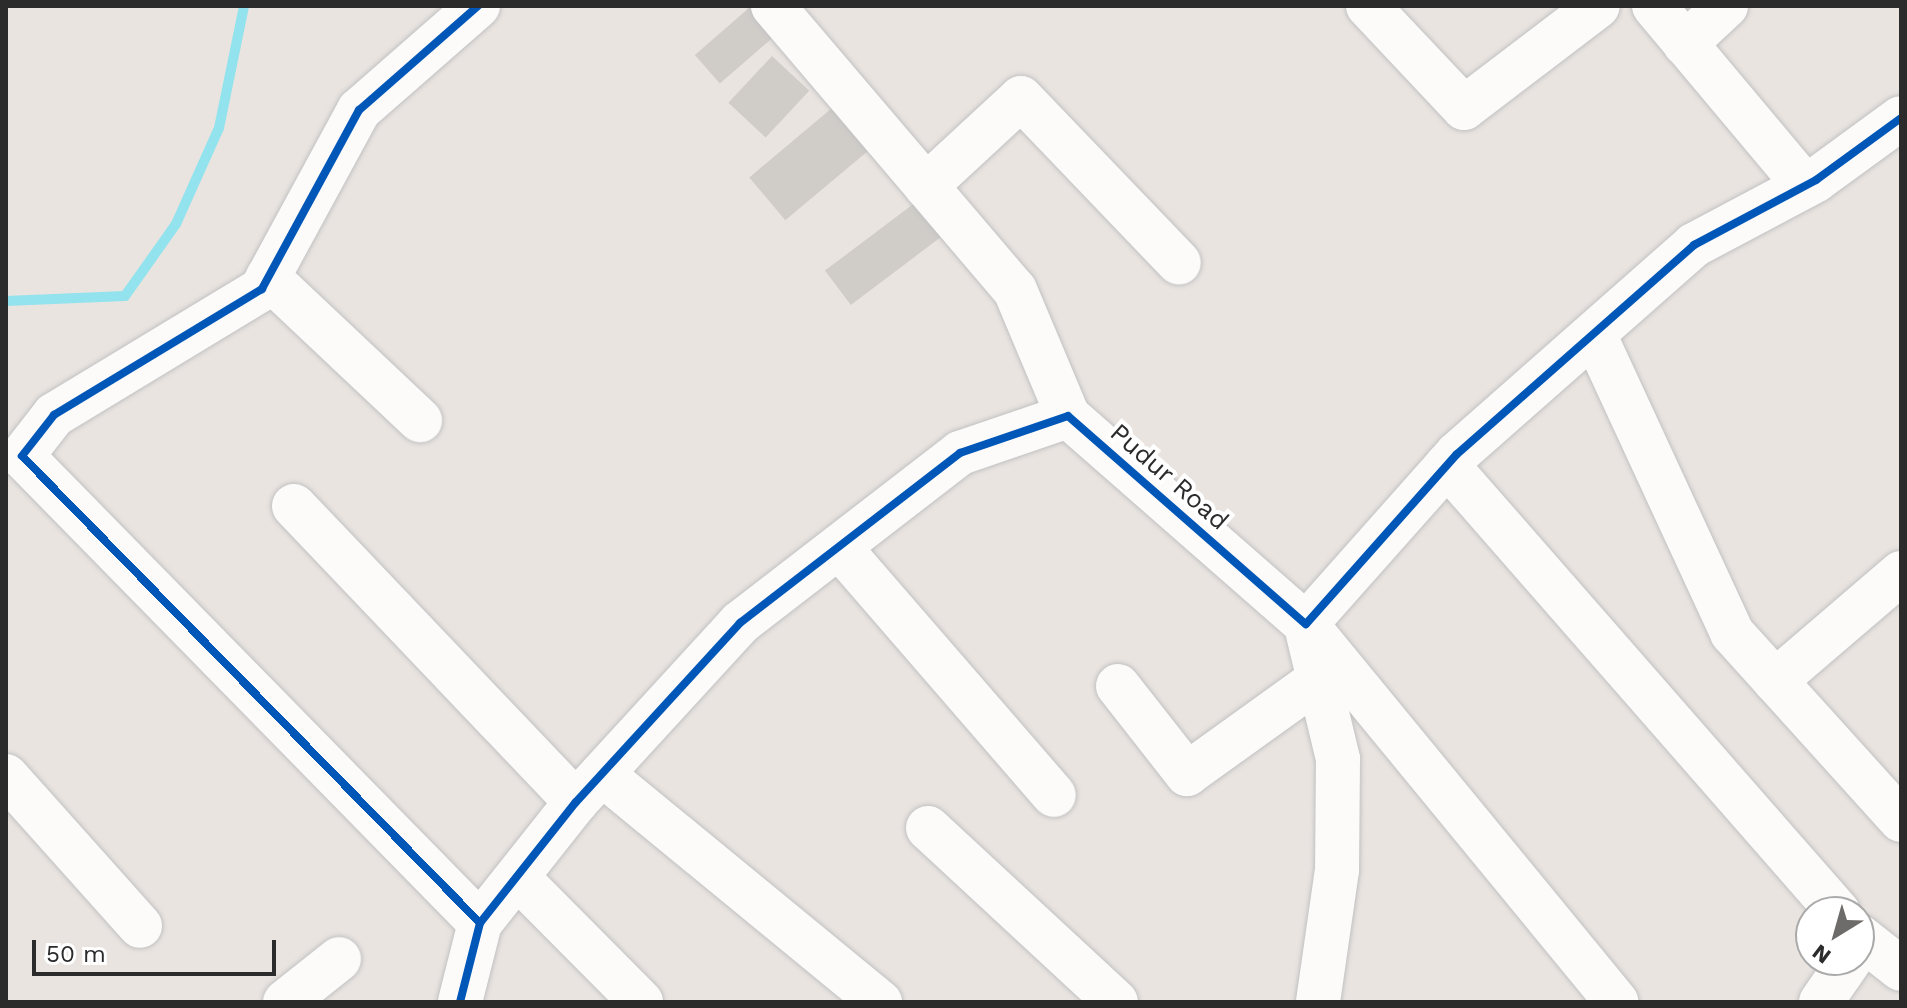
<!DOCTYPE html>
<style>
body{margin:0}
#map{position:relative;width:1907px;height:1008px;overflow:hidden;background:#e9e4e0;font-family:"Work Sans",sans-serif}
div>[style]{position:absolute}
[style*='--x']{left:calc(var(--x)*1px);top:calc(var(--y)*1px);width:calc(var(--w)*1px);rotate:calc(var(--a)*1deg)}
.stream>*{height:10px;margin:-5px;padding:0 5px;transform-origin:5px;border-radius:5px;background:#92e3ed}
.building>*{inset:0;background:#d0cdc9;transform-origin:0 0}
.roads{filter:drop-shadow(0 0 2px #c2c1c2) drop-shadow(0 0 2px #c2c1c2)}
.minor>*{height:44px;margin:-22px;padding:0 22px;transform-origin:22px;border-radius:22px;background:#fcfbfa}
.cycleway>*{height:8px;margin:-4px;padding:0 4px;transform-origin:4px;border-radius:4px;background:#0057b8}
span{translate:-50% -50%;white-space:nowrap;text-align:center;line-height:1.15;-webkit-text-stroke:8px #fff;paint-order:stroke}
.street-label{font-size:26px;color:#2b2b2b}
.frame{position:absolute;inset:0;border:8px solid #2b2b2b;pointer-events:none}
.north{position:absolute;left:1795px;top:896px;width:80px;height:80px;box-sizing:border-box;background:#fff;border:2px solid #aaa;border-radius:50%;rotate:217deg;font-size:22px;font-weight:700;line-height:32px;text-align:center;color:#2b2b2b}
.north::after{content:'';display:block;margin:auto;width:28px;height:36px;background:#6e6c6a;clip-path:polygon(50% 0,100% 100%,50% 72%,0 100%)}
.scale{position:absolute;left:32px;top:940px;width:244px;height:36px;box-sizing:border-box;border:4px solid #2b2b2b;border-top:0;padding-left:10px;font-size:24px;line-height:28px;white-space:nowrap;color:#2b2b2b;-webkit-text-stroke:6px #fff;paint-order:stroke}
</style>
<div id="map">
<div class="stream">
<i style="--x:6;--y:301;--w:119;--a:-2.4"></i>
<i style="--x:125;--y:296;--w:88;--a:-54.7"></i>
<i style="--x:176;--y:224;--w:105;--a:-65.9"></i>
<i style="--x:219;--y:128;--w:125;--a:-78.4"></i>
</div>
<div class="building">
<i style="left:750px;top:7px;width:38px;height:73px;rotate:49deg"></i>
<i style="left:772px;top:56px;width:51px;height:64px;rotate:43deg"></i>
<i style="left:832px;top:108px;width:56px;height:108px;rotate:50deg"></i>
<i style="left:920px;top:199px;width:43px;height:119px;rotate:53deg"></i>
</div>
<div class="roads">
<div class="minor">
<i style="--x:478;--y:6;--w:158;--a:138.8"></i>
<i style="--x:359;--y:110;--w:204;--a:118.5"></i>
<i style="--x:262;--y:289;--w:243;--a:148.8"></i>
<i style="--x:54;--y:415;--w:52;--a:128"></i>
<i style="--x:22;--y:456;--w:654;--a:45.56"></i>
<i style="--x:773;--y:6;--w:373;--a:49.6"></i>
<i style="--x:1015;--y:290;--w:137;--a:67.2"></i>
<i style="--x:1368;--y:6;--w:140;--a:46.7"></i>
<i style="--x:1464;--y:108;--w:168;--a:-37.3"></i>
<i style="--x:1654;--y:6;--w:235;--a:50"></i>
<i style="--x:1685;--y:44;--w:56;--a:-42.8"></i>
<i style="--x:926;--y:186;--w:129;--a:-42.8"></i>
<i style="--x:1021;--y:98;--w:228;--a:46.2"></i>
<i style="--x:268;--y:277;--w:209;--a:43.3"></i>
<i style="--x:1594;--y:334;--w:329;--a:65.2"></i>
<i style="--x:1732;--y:633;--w:252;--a:47.9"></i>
<i style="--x:1447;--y:465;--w:594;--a:48.82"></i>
<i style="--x:294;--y:506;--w:409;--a:46.4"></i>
<i style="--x:839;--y:547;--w:328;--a:49.1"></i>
<i style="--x:1306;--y:624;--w:489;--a:50.6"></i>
<i style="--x:1308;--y:634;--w:129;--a:76.5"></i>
<i style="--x:1338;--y:759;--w:111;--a:90.5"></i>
<i style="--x:1337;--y:870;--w:133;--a:98.2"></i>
<i style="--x:1775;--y:681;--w:166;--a:-40.6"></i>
<i style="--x:1118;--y:686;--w:112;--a:51.9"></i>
<i style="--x:1187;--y:774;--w:163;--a:-35.7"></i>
<i style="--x:602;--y:774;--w:360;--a:39.4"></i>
<i style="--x:6;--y:776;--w:201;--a:48.2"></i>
<i style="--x:928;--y:828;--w:256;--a:42.8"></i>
<i style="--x:517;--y:877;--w:176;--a:45.2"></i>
<i style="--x:1859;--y:936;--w:53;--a:38.2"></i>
<i style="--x:285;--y:1002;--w:69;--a:-38.5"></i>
<i style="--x:460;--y:1002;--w:81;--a:-75.8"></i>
<i style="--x:480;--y:923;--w:154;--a:-51.6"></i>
<i style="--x:576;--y:802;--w:243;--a:-47.5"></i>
<i style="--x:740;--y:623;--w:278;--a:-37.7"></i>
<i style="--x:960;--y:453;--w:114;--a:-18.9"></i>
<i style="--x:1068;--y:416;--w:316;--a:41.2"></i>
<i style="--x:1306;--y:624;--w:227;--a:-48.4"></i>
<i style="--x:1457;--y:454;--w:316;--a:-41.4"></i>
<i style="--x:1694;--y:245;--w:138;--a:-28"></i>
<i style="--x:1816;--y:180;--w:105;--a:-36.1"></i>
<i style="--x:1821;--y:1002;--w:51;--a:-55.4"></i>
</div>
</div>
<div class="cycleway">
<i style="--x:478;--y:6;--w:158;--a:138.8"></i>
<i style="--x:359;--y:110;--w:204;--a:118.5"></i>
<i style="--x:262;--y:289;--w:243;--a:148.8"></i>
<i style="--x:54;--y:415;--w:52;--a:128"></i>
<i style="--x:22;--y:456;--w:654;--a:45.56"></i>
<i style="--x:460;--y:1002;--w:81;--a:-75.8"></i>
<i style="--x:480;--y:923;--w:154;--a:-51.6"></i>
<i style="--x:576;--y:802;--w:243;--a:-47.5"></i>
<i style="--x:740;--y:623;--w:278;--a:-37.7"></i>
<i style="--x:960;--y:453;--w:114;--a:-18.9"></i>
<i style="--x:1068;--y:416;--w:316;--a:41.2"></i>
<i style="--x:1306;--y:624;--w:227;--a:-48.4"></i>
<i style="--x:1457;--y:454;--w:316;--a:-41.4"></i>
<i style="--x:1694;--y:245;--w:138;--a:-28"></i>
<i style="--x:1816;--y:180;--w:105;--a:-36.1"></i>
</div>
<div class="street-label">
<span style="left:1169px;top:477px;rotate:41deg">Pudur Road</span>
</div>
<div class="frame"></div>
<div class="north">N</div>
<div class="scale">50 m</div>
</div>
